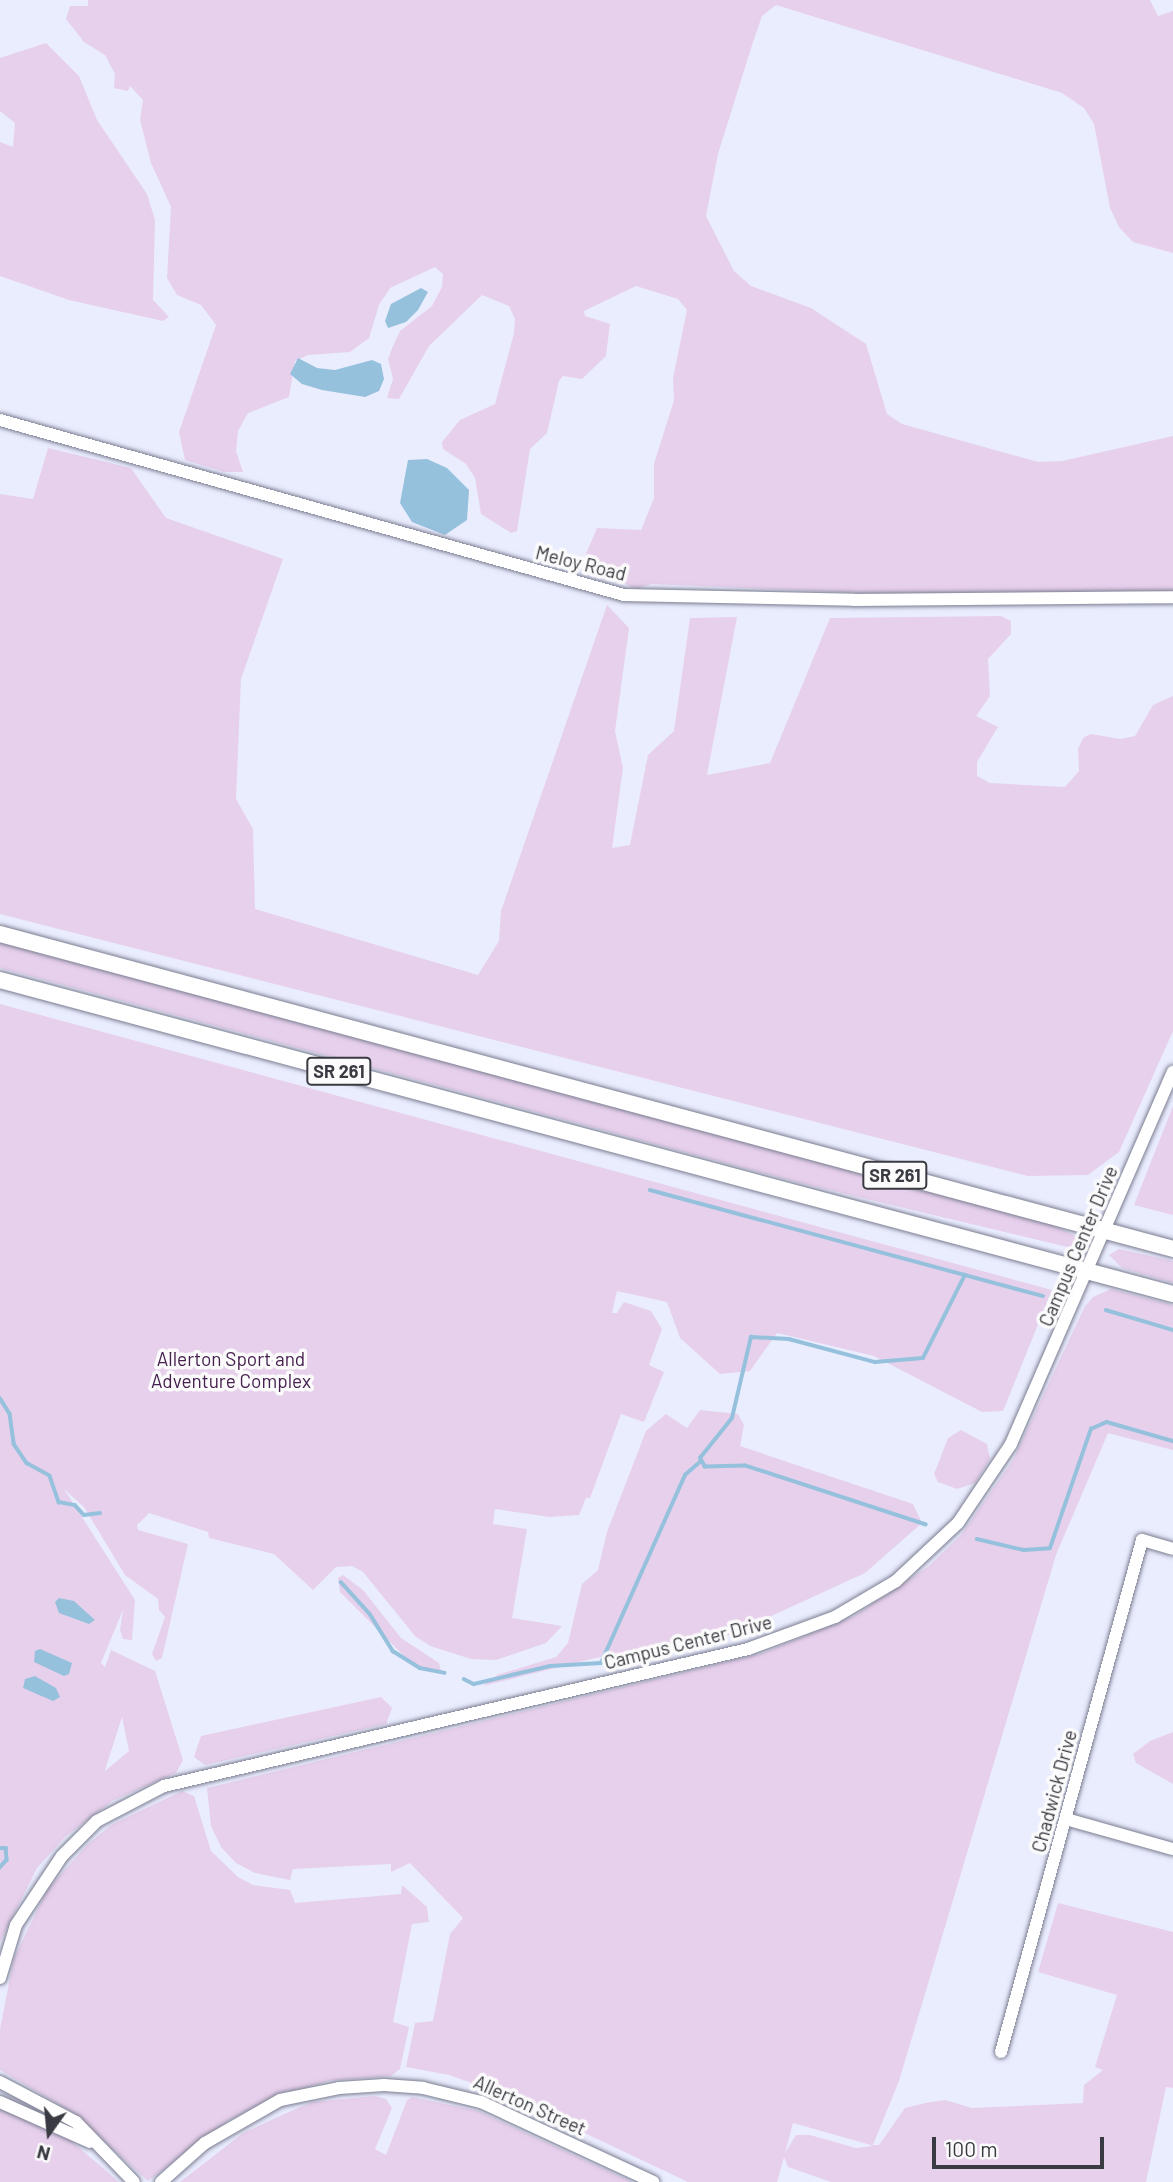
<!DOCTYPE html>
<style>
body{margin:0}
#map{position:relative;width:1173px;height:2182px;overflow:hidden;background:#eaedfe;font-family:Barlow,sans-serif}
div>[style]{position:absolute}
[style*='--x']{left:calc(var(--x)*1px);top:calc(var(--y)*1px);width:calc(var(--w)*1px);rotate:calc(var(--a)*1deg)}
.green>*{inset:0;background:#e7d0ec}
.water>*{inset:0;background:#96c1dd}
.stream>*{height:3.5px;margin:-1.75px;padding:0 1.75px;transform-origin:1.75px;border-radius:1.75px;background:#96c1dd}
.roads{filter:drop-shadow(0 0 2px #7a7d90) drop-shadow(0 0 2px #7a7d90)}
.minor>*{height:12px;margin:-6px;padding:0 6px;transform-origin:6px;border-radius:6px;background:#fff}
.major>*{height:16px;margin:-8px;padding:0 8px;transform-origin:8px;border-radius:8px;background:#fff}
span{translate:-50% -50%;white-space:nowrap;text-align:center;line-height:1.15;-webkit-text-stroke:7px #fbfbfb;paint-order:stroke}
.shield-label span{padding:2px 5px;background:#fbfbfb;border:2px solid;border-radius:5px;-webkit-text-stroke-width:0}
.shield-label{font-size:18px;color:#393a42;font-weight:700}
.street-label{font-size:19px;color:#393a42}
.park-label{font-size:19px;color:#46204f}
.north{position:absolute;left:14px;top:2098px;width:70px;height:70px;-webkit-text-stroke:5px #fbfbfb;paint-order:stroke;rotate:195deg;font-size:19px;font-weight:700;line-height:28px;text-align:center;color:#393a42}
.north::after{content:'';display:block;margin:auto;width:24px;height:32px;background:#393a42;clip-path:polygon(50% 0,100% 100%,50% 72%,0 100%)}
.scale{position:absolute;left:932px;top:2137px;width:172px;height:32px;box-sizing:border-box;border:4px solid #393a42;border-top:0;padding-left:9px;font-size:21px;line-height:24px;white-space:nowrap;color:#393a42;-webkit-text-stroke:5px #fbfbfb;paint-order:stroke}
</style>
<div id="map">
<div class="green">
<i style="clip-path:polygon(88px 0,1150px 0,1158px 16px,1173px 11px,1173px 253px,1133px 242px,1119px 227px,1110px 208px,1094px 124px,1084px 108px,1062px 93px,776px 5px,762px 16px,753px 42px,718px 154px,706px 216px,734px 271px,751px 286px,811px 308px,866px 344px,887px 414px,902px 424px,1038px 462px,1062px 461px,1173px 436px,1173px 592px,888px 594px,651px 584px,636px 589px,590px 568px,585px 556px,597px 528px,641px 530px,654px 498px,654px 464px,674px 400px,673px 378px,687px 310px,678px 299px,636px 286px,584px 311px,585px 316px,610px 324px,606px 356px,582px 379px,563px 376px,559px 381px,547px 433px,530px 449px,517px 531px,511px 533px,481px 514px,475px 478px,466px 464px,443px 449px,442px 442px,460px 420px,495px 404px,514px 333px,515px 319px,509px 306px,482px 295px,429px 346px,399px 399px,387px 398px,393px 379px,388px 359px,393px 346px,400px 331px,432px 306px,442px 287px,443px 274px,435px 267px,390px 288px,379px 305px,369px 338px,350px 352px,308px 355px,295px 361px,289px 397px,248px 413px,238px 431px,236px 451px,243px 472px,224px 472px,185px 460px,179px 432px,216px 325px,201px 305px,177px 295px,167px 278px,171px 207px,151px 163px,140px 120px,143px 100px,130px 86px,128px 91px,114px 88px,115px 74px,105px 55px,84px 42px,66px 19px,70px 6px,88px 6px)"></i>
<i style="clip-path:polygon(46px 43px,79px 76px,97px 120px,147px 194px,155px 220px,153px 300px,169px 317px,163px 321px,69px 300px,0 276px,0 142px,13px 147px,15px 123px,0 111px,0 58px)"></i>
<i style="clip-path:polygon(48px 448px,131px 468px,166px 518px,283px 559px,241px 679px,236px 799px,253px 829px,255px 909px,478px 975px,499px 941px,501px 911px,607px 605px,629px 628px,615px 731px,623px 768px,612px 848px,630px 845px,648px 755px,674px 731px,690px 618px,737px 617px,707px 775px,770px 763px,830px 618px,1001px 616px,1011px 621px,1011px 634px,988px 659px,990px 696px,976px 716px,998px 727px,977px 762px,977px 776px,990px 783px,1065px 787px,1079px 771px,1078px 749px,1083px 738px,1091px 734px,1120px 739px,1135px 736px,1153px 705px,1173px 696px,1173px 1031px,1119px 1152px,1088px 1175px,1028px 1176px,0 914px,0 494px,33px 499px)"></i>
<i style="clip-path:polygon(0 941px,1050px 1223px,1079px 1238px,1084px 1251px,796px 1182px,0 968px)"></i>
<i style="clip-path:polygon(evenodd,0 1004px,1052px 1290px,1003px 1411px,982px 1412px,874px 1356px,777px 1333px,750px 1371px,720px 1374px,680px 1338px,667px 1302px,617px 1291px,612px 1313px,617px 1313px,624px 1302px,651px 1311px,662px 1329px,649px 1365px,664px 1372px,644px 1422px,621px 1414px,590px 1498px,586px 1498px,579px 1515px,550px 1517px,495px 1509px,493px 1524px,527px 1529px,512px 1618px,562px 1626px,546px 1643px,496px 1660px,471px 1659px,430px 1646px,415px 1636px,363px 1572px,352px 1566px,336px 1567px,313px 1590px,274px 1554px,209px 1538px,208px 1532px,149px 1513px,137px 1525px,138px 1530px,188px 1544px,162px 1658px,156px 1661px,152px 1654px,165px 1617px,159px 1610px,158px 1599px,125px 1575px,84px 1507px,64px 1489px,135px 1600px,132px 1640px,123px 1639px,120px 1630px,123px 1610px,101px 1663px,105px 1667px,111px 1650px,155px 1671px,183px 1760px,176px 1773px,112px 1801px,65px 1837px,37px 1868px,0 1942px,0 1004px,122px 1717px,129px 1751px,105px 1771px,105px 1770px,122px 1717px)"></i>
<i style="clip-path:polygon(1173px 1106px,1173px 1215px,1134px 1205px)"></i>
<i style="clip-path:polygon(1119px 1249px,1173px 1261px,1173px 1283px,1122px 1268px,1109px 1255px)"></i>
<i style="clip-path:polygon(evenodd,1111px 1289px,1173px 1305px,1173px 1450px,1108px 1433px,1056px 1555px,899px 2081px,873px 2145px,879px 2145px,905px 2108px,925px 2103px,945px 2100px,972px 2108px,1083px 2103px,1084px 2085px,1103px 2070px,1095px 2067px,1117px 1995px,1038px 1972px,1058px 1903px,1173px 1932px,1173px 2088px,1166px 2087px,1146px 2182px,831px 2182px,788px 2167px,784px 2157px,777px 2182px,688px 2182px,500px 2093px,449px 2075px,406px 2067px,415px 2023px,433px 2021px,450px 1934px,463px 1918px,410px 1863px,391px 1872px,391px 1864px,293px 1869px,290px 1880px,255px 1873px,236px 1863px,221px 1847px,211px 1826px,207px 1788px,763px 1653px,854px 1616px,929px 1566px,961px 1535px,1013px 1460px,1085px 1306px,1093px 1297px,1111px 1289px,793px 2123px,871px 2145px,872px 2146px,856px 2148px,810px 2135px,796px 2135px,785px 2153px,793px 2123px)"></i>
<i style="clip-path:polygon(700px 1410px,738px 1414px,744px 1425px,740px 1446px,913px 1504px,922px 1523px,865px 1573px,730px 1635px,600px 1657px,483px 1686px,497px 1675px,556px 1657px,568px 1643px,582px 1584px,598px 1570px,607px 1532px,646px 1431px,666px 1414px,687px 1428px)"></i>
<i style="clip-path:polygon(961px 1430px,987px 1444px,990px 1459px,975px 1483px,957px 1489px,938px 1482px,934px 1474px,948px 1438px)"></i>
<i style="clip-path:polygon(343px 1575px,363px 1590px,401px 1638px,439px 1663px,441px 1671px,422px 1668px,404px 1656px,340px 1592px,338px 1578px)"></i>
<i style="clip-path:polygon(381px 1697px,392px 1708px,386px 1724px,205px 1765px,194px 1757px,201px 1736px)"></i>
<i style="clip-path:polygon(1173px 1732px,1173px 1784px,1136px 1763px,1133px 1754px,1150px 1741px)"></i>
<i style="clip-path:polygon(182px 1791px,194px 1796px,211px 1851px,238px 1877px,253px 1885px,290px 1890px,295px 1903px,401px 1894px,402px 1885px,427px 1907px,429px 1922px,412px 1924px,393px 2022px,409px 2027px,400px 2069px,391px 2076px,328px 2081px,278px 2096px,229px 2120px,148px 2181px,73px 2113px,0 2070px,0 2029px,14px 1958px,47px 1890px,87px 1845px,111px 1825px)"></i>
<i style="clip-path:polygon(375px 2096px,386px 2099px,392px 2108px,375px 2149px,386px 2155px,407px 2100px,412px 2097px,478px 2111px,632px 2182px,180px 2182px,243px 2133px,282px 2115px,312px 2102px)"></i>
<i style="clip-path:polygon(0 2108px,69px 2139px,119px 2182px,0 2182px)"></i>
</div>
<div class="water">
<i style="clip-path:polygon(421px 288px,428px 292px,418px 310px,406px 322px,388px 328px,385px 321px,391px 304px)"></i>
<i style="clip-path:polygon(298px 358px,317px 368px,335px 370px,372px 360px,381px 364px,384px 379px,379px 391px,365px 397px,322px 390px,302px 384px,290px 374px)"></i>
<i style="clip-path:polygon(427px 459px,447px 468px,469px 490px,467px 520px,445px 535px,412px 522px,400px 503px,408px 460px)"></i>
<i style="clip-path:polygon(59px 1598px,74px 1601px,95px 1620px,89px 1624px,59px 1613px,55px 1602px)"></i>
<i style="clip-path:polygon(40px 1649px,72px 1663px,69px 1674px,64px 1676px,34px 1662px,35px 1651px)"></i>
<i style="clip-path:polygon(35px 1676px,56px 1688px,60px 1697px,53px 1701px,23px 1688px,25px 1679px)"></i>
</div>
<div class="stream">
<i style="--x:650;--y:1190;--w:407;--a:15.1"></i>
<i style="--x:1106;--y:1310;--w:70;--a:16.6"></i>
<i style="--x:0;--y:1398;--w:19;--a:58"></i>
<i style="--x:10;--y:1414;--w:30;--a:82"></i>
<i style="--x:14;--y:1444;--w:23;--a:56"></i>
<i style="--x:27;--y:1463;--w:26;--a:29"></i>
<i style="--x:50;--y:1476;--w:28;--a:71"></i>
<i style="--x:59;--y:1502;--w:16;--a:11"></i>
<i style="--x:75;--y:1505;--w:13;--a:48"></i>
<i style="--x:84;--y:1515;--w:16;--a:-7"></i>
<i style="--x:926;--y:1525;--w:190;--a:-161.9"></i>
<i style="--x:745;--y:1466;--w:40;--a:178.6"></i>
<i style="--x:705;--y:1467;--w:10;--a:-119"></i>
<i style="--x:700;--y:1458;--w:51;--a:-51.3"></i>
<i style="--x:732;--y:1418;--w:83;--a:-76.8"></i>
<i style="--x:751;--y:1337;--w:38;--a:3"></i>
<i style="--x:789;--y:1339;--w:89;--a:15"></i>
<i style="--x:875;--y:1362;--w:48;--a:-4.8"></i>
<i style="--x:923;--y:1358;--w:93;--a:-63.2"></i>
<i style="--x:977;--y:1539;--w:48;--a:13.2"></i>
<i style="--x:1024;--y:1550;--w:26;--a:-4"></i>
<i style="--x:1050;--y:1548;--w:126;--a:-71"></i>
<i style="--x:1091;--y:1429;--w:17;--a:-24"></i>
<i style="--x:1107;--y:1422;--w:69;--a:16.1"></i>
<i style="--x:341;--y:1582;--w:43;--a:47.8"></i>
<i style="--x:370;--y:1614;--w:44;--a:58.1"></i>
<i style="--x:393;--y:1651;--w:32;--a:32"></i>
<i style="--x:420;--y:1668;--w:25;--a:11"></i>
<i style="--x:464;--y:1679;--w:11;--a:27"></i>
<i style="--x:474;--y:1684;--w:78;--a:-13.3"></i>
<i style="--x:550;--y:1666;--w:51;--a:-3.4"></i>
<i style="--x:601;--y:1663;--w:206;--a:-65.9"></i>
<i style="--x:685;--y:1475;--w:21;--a:-41"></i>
<i style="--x:0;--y:1848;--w:6;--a:0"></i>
<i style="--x:6;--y:1848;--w:12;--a:85"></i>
<i style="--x:7;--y:1860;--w:11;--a:131"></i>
</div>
<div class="roads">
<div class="minor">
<i style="--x:0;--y:420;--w:648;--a:15.67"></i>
<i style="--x:624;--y:595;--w:230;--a:1.2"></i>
<i style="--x:854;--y:600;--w:319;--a:-0.5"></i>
<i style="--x:1066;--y:1819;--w:111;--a:15.7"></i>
<i style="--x:0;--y:1978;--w:55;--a:-73.2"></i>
<i style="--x:16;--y:1925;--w:83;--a:-56.3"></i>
<i style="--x:62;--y:1856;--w:49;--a:-45"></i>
<i style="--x:97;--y:1821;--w:76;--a:-27.6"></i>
<i style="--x:164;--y:1786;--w:600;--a:-13.2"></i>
<i style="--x:748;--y:1649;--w:93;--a:-20.2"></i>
<i style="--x:835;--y:1617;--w:71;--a:-30.5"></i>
<i style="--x:896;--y:1581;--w:85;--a:-43.1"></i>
<i style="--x:958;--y:1523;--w:95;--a:-56.1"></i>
<i style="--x:1011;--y:1444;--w:406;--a:-66.5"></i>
<i style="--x:1001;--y:2052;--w:531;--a:-74.6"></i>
<i style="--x:1142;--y:1540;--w:32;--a:16"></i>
<i style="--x:0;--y:2082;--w:86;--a:27.8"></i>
<i style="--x:76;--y:2122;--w:83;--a:46"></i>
<i style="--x:0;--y:2102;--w:98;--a:24"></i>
<i style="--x:161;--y:2182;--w:59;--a:-41.6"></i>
<i style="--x:205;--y:2143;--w:86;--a:-29.8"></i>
<i style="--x:280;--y:2100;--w:60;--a:-11.5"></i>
<i style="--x:339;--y:2088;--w:45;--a:-3.8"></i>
<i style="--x:384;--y:2085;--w:39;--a:4"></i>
<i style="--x:423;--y:2088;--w:60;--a:13.6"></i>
<i style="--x:481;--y:2102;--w:190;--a:24.9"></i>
</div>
<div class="major">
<i style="--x:0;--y:934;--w:1215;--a:15.03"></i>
<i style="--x:0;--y:980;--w:1214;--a:14.99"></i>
</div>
</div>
<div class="shield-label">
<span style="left:339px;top:1071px">SR 261</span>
<span style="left:895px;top:1175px">SR 261</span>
</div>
<div class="street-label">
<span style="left:581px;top:563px;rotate:14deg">Meloy Road</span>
<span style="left:1078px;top:1246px;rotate:-67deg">Campus Center Drive</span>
<span style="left:688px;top:1642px;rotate:-14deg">Campus Center Drive</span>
<span style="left:1054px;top:1791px;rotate:-75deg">Chadwick Drive</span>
<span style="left:530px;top:2105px;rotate:24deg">Allerton Street</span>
</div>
<div class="park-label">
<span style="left:231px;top:1370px">Allerton Sport and<br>Adventure Complex</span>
</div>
<div class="north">N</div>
<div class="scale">100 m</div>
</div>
